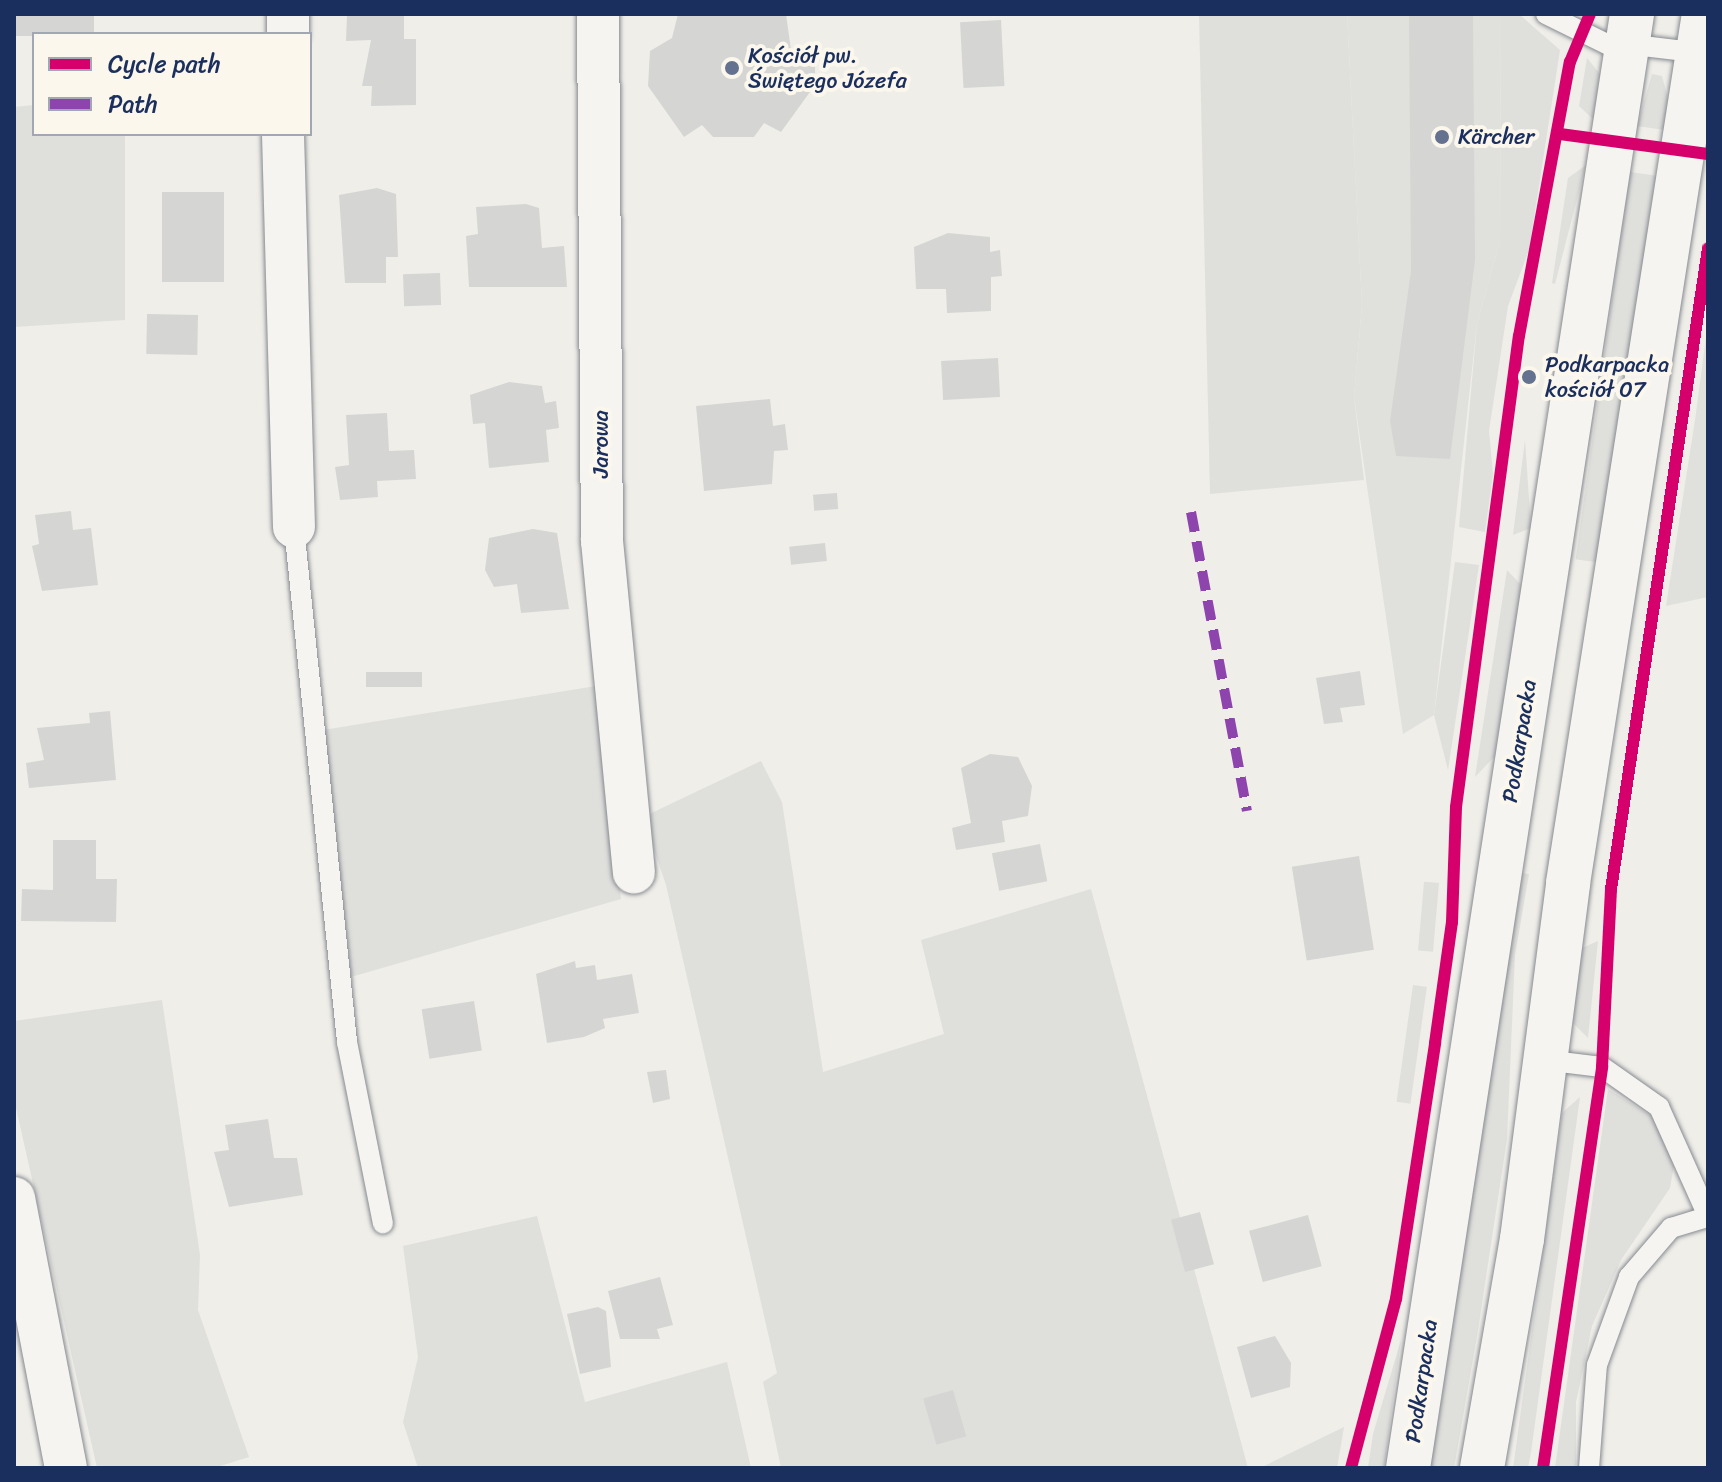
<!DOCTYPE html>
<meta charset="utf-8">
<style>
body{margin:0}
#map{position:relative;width:1722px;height:1482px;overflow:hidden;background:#efeee9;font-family:Sriracha,sans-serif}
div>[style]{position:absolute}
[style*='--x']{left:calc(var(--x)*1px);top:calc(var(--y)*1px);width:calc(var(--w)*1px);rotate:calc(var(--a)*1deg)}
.built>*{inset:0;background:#e0e0dd}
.green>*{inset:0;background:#dfdfdc;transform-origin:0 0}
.building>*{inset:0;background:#d5d5d4;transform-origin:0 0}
.roads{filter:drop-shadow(0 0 2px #868a90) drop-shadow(0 0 2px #868a90)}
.service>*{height:20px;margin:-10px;padding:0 10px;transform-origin:10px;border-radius:10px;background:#f5f4f0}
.minor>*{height:42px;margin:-21px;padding:0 21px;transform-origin:21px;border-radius:21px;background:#f5f4f0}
.trunk>*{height:44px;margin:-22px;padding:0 22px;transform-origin:22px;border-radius:22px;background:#f5f4f0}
.quiet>*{height:10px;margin-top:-5px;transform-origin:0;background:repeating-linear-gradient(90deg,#8e44ad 0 20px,transparent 0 30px)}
.cycleway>*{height:12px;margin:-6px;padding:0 6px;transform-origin:6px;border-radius:6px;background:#d6006c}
.dots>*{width:22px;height:22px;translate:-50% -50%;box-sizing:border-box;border:4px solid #fbf7ec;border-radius:50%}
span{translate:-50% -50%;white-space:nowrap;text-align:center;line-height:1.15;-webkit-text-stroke:8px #fbf7ec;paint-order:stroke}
.poi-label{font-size:22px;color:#1b2f5e}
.left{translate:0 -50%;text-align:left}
.street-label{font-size:22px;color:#1b2f5e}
.frame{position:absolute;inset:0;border:16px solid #1b2f5e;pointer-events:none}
.legend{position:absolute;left:32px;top:32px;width:280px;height:104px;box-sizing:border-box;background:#fbf7ec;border:2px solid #a1a7b3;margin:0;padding:10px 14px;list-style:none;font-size:24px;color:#1b2f5e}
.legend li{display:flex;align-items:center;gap:16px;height:40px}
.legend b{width:40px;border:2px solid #a1a7b3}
</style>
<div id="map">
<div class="built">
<i style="clip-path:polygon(1347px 14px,1501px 14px,1500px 241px,1477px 324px,1434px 715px,1403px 734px,1354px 397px,1362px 305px)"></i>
<i style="clip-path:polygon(1708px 322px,1708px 597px,1666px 606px,1695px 420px)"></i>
</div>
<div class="green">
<i style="clip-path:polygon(1199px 14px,1347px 14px,1362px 305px,1354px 397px,1364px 480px,1210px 494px)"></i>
<i style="clip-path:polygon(1501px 14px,1519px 14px,1560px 50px,1529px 250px,1508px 306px,1489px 431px,1493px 474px,1485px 532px,1459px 527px,1477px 324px,1500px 241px)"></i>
<i style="clip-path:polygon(1587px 58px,1600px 74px,1594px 120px,1579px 106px)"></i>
<i style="clip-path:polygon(1652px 74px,1662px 76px,1669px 102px,1664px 130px,1637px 126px)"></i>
<i style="clip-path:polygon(34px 105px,34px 134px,125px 134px,125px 320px,14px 327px,14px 107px)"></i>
<i style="clip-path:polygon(1586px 165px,1555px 284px,1552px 283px,1568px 178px)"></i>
<i style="left:1630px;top:172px;width:27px;height:391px;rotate:8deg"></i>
<i style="clip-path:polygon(1525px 440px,1531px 528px,1513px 535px)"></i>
<i style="clip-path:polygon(1455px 562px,1479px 565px,1448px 770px,1434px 715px)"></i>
<i style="clip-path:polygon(1507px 570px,1522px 586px,1495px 756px,1475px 777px)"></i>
<i style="clip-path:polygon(596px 686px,621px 899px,351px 977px,323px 730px)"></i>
<i style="clip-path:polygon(761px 761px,782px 802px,823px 1072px,944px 1034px,921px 940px,1091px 889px,1248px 1468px,781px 1468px,763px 1382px,777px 1373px,666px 885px,643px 817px)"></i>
<i style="clip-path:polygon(1520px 873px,1529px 874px,1515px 955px,1507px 1139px,1478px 1330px,1454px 1468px,1428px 1468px)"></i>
<i style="left:1439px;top:883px;width:69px;height:15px;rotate:95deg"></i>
<i style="clip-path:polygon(1598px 941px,1588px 1038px,1573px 1023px,1580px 949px)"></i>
<i style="left:1413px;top:985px;width:14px;height:118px;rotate:8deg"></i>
<i style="clip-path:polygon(162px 1000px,200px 1255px,198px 1310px,249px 1457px,214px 1468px,97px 1468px,14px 1099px,14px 1021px)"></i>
<i style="clip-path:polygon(1608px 1089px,1653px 1117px,1674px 1165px,1670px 1188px,1621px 1260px,1592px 1326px,1576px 1402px,1576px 1468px,1555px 1468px)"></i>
<i style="clip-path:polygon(1580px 1097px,1531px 1452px,1528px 1468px,1513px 1468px,1562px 1113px)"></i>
<i style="clip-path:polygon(537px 1216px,585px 1402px,727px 1362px,751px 1468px,418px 1468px,403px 1422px,418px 1357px,403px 1246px)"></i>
<i style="clip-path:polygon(1401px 1340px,1384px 1468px,1368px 1468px,1373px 1434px)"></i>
<i style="clip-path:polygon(1344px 1427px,1337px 1468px,1260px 1468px)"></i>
</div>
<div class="building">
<i style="left:14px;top:14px;width:80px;height:22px"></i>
<i style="clip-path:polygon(678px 14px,786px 14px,791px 50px,815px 48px,815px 85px,781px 132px,764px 123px,754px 137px,713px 137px,702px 125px,684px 137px,648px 86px,650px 51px,672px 38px)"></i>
<i style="clip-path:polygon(1409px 14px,1473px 14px,1475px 260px,1450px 459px,1396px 456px,1390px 421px,1411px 271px)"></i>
<i style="clip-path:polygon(347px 15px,404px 15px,404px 39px,416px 39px,416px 105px,371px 106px,372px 86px,362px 86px,371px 40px,346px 41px)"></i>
<i style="left:1001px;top:20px;width:66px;height:41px;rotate:87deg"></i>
<i style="clip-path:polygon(377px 188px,396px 194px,398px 257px,386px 257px,386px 283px,345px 283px,339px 195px)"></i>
<i style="left:162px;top:192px;width:62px;height:90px"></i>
<i style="clip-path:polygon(526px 204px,539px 208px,542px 248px,564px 246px,567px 287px,469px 287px,466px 236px,478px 234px,476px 207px)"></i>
<i style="clip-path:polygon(948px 233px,990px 237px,990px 252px,1000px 250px,1002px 276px,991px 277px,991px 311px,947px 313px,946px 289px,916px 289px,914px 247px)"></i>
<i style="left:440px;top:273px;width:32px;height:37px;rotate:88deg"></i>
<i style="left:147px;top:314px;width:51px;height:40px;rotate:1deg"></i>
<i style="left:998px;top:358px;width:39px;height:57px;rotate:87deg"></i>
<i style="clip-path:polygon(509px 382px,542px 386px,545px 403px,556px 401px,559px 428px,546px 430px,549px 462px,489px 468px,485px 423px,473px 424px,470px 395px)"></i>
<i style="clip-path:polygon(770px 399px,773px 426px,785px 424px,788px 450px,774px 451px,772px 484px,704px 491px,696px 406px)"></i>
<i style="clip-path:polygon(387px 413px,389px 451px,414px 450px,416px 479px,377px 481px,378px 497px,340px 500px,335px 467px,349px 465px,346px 415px)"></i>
<i style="left:837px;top:493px;width:16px;height:24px;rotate:86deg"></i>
<i style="clip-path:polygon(71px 511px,73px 530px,91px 528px,98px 585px,42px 591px,32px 546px,39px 544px,35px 515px)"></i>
<i style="clip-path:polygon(533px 529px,557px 533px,569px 609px,521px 613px,517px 584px,494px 587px,485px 570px,489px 538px)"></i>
<i style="left:825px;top:543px;width:18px;height:36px;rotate:84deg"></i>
<i style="clip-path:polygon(1360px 671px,1365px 705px,1340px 708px,1343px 722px,1324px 724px,1316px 678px)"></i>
<i style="left:422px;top:672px;width:15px;height:56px;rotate:90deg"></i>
<i style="clip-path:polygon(110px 711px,116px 780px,29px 788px,26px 763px,44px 760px,37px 728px,90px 723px,89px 713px)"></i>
<i style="clip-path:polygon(990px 754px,1018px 757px,1032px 786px,1028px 816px,1002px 821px,1005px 842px,956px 850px,952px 828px,971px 823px,961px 768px)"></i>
<i style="clip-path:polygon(53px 840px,96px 840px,96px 879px,117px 879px,116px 922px,21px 921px,22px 889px,53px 890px)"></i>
<i style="left:1040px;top:844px;width:38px;height:49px;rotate:79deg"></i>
<i style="left:1359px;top:856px;width:95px;height:68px;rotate:81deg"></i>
<i style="clip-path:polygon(575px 961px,576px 968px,595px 965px,597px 980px,632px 974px,639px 1013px,603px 1019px,605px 1028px,584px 1037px,547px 1043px,536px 974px)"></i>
<i style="left:474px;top:1001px;width:50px;height:53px;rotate:81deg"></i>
<i style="clip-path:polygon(666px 1070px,670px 1099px,653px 1103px,647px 1072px)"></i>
<i style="clip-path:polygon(268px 1119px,274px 1158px,297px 1158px,303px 1195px,229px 1207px,214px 1152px,229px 1150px,225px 1125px)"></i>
<i style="left:1200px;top:1212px;width:54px;height:30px;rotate:75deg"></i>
<i style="left:1308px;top:1215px;width:53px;height:61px;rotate:75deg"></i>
<i style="clip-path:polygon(660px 1277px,673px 1325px,657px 1329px,660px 1339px,620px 1339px,608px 1291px)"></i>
<i style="clip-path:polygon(598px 1307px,606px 1311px,611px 1367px,580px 1374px,567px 1314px)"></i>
<i style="clip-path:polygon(1275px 1336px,1291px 1363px,1290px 1387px,1251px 1398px,1237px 1347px)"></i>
<i style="left:953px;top:1390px;width:48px;height:31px;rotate:74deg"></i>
</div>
<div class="roads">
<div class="service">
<i style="--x:1546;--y:14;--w:88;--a:26.3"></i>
<i style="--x:1626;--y:44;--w:77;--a:6.8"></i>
<i style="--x:294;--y:527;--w:518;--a:84.12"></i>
<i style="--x:347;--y:1042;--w:185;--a:78.8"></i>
<i style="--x:1544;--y:1060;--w:58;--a:6.9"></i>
<i style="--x:1602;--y:1067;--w:70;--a:35.1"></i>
<i style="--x:1659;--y:1107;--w:120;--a:65.8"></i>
<i style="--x:1589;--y:1468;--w:103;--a:-85.6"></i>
<i style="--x:1597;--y:1365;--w:94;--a:-70"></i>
<i style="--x:1629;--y:1277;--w:65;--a:-49.4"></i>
<i style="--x:1671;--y:1228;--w:39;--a:-17"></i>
</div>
<div class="minor">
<i style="--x:598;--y:14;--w:527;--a:89.57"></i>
<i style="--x:602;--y:541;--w:333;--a:84.5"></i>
<i style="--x:288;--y:34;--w:20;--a:-90"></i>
<i style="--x:283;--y:134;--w:393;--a:88.4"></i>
<i style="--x:14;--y:1198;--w:275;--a:79.1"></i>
</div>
<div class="trunk">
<i style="--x:1408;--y:1468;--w:1471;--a:-81.24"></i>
<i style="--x:1482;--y:1468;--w:232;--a:-80.1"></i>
<i style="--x:1522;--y:1239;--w:359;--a:-82.6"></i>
<i style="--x:1568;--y:883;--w:880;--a:-81.11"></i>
</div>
</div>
<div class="quiet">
<i style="--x:1191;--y:512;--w:304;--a:79.4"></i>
</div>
<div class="cycleway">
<i style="--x:1560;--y:134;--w:149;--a:7.7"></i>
<i style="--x:1351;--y:1468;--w:175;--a:-75.1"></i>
<i style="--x:1396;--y:1299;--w:259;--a:-81.3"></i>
<i style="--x:1435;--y:1043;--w:122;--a:-82"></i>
<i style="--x:1452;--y:922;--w:115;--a:-88"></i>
<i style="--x:1456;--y:807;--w:475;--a:-82.4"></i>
<i style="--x:1519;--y:336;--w:279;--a:-79.5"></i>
<i style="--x:1570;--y:62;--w:52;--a:-67.4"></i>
<i style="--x:1543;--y:1468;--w:405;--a:-81.6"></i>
<i style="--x:1602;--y:1067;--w:178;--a:-87.1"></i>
<i style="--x:1611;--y:889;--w:648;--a:-81.39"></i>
</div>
<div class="dots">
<i style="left:732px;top:68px;background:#65728f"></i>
<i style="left:1442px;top:137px;background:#65728f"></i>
<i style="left:1529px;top:377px;background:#65728f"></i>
</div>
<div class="poi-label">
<span class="left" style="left:748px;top:68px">Kościół pw.<br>Świętego Józefa</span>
<span class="left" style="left:1458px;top:137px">Kärcher</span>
<span class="left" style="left:1545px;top:377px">Podkarpacka<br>kościół 07</span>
</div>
<div class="street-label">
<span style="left:601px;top:444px;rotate:-90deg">Jarowa</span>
<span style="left:1519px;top:741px;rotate:-81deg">Podkarpacka</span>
<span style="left:1421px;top:1381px;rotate:-82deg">Podkarpacka</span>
</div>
<div class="frame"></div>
<ul class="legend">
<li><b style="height:10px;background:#d6006c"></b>Cycle path</li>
<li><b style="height:10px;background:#8e44ad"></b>Path</li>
</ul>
</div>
